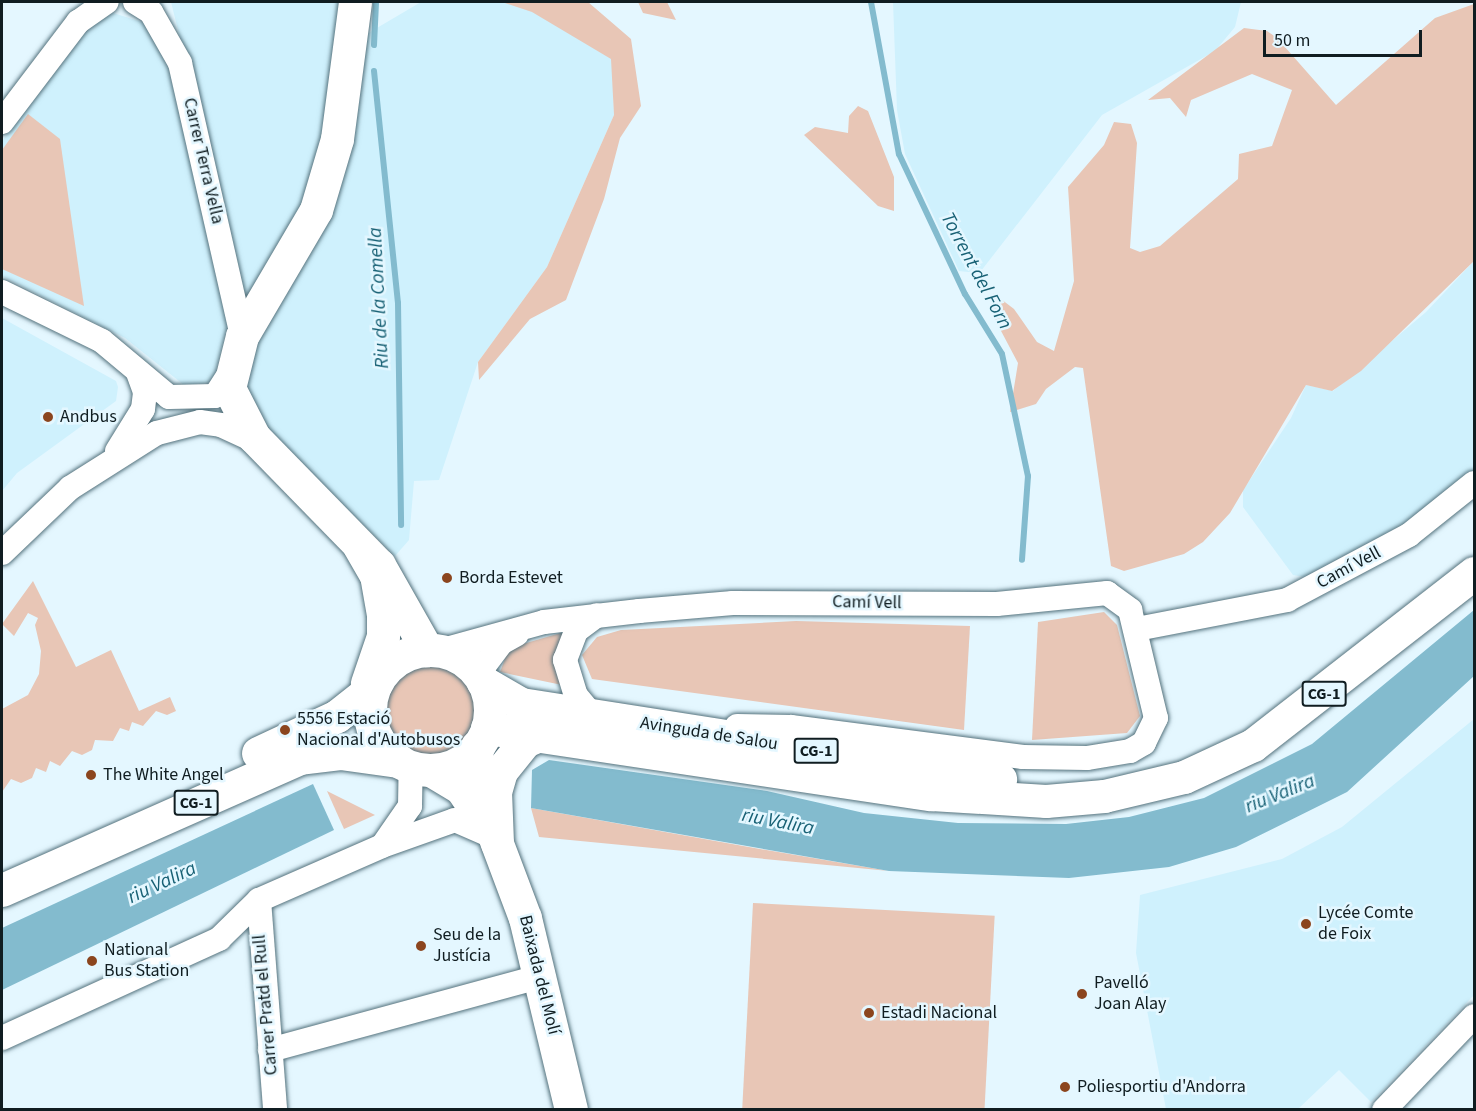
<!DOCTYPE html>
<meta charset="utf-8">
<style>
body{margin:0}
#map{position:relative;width:1476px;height:1111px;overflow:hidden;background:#e4f7ff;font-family:"Source Sans 3",sans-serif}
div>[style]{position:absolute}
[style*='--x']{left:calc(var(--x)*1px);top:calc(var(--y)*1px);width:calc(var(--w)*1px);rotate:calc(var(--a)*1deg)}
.built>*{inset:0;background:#cff1fd}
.green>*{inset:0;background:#e8c6b6;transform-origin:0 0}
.round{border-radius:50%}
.water>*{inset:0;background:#83bbce}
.stream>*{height:6px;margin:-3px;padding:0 3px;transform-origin:3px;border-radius:3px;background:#83bbce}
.roads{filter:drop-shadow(0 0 2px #54727d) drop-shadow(0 0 2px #54727d)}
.minor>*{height:24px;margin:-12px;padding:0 12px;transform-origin:12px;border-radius:12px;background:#fff}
.secondary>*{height:33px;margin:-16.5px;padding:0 16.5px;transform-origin:16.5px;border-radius:16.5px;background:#fff}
.primary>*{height:33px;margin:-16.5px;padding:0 16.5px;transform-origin:16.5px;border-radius:16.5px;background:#fff}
.trunk>*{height:33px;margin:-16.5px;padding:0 16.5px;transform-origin:16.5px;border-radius:16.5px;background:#fff}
.trunk>.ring{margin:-16.5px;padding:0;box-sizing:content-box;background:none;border:33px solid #fff;border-radius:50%}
.dots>*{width:16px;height:16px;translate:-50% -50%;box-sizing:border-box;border:3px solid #e4f7ff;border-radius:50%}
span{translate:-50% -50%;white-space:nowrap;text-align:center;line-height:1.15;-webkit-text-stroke:5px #e4f7ff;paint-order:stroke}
.shield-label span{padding:2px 4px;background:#e4f7ff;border:2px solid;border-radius:4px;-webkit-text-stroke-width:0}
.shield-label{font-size:16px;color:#101d21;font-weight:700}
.street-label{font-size:18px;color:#101d21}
.poi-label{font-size:18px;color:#101d21}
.left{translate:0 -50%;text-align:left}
.water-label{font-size:20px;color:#186175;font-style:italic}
.frame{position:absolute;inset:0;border:3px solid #101d21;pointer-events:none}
.scale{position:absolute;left:1263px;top:30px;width:159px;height:27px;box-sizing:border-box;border:3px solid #101d21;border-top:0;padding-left:8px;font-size:18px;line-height:21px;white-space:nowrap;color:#101d21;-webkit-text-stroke:4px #e4f7ff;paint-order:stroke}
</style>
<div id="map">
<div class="built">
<i style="clip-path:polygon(171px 2px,339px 2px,321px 150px,297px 221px,250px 295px,243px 291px)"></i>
<i style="clip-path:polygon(421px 2px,505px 2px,536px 13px,612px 59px,614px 115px,547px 267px,478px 362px,439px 480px,414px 481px,409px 540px,395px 556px,260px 424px,244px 376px,365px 35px)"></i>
<i style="clip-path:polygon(893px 2px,1241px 2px,1235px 27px,1215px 51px,1102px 115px,981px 271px,968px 272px,959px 271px,905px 154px,897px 110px)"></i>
<i style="clip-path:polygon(110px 12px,145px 23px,172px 75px,229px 319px,213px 382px,184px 385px,125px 338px,2px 276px,2px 141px,85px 32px)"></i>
<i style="clip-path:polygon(1474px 261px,1474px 470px,1435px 505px,1311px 578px,1293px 575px,1243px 507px,1243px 490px,1291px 418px,1306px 385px,1333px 391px,1426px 312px)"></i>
<i style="clip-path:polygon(2px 318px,116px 381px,118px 387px,116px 401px,17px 473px,2px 491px)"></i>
<i style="clip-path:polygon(1474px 719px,1474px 995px,1371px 1102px,1339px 1070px,1298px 1109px,1166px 1109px,1136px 953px,1140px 895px,1282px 859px,1342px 827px)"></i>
</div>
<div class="green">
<i style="clip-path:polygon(502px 2px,588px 2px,631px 39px,641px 106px,620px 138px,604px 199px,566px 300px,530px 319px,479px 380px,478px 362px,547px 267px,614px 115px,611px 59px,532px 12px)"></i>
<i style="clip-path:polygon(638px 2px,667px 2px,676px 20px,643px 13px)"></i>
<i style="clip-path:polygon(1474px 4px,1474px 261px,1361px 371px,1332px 391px,1306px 385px,1230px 513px,1203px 542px,1184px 554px,1124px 571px,1111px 566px,1083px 368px,1075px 367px,1046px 389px,1036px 404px,1010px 412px,1018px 363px,991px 312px,993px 293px,1014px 309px,1037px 342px,1054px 351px,1074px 281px,1068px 187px,1104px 145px,1114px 122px,1131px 124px,1137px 143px,1130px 248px,1140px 252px,1160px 246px,1238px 179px,1239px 154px,1272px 146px,1292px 90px,1252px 74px,1191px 100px,1186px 117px,1170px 98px,1148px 100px,1244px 28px,1267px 31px,1277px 38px,1336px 105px,1435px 18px)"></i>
<i style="clip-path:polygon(858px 106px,868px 111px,894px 177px,894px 211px,878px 206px,804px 135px,815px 127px,848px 133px,849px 116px)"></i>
<i style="clip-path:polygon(28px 114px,60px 139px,84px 306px,2px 269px,2px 150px)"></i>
<i style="clip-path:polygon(33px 581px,76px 667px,111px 650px,139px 711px,170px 697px,176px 711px,167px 715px,156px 711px,143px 726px,132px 722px,129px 731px,120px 728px,113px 741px,95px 740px,92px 750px,82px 755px,72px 751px,60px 766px,50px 761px,46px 772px,36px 768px,32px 778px,21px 783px,11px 779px,2px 792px,2px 709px,28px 695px,39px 674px,41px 651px,35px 625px,38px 618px,28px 613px,14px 636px,2px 624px)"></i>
<i style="clip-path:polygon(1104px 612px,1117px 625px,1140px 716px,1127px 733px,1032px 740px,1038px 622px)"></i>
<i style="clip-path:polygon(796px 621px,970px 626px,964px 730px,592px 679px,582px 655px,597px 637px,621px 630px)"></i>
<i style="clip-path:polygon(564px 632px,556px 653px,562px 685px,500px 672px,509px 648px)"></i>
<i class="round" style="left:386px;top:665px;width:92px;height:92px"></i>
<i style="clip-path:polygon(327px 791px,375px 815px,344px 829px)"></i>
<i style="clip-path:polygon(531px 808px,760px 849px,889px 871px,539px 837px)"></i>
<i style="left:753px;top:903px;width:242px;height:206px;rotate:3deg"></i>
</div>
<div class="water">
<i style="clip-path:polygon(1474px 610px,1474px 676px,1347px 792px,1236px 847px,1169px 867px,1069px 878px,889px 871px,531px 808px,532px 770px,549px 760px,767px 791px,864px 813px,958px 823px,1066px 824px,1129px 817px,1204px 798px,1312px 744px)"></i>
<i style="clip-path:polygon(313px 784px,334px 830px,2px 990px,2px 928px)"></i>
</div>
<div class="stream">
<i style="--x:871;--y:2;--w:155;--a:79.6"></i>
<i style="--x:899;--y:154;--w:155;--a:64.8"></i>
<i style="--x:965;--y:294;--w:70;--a:58.3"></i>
<i style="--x:1002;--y:354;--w:125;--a:78"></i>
<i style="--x:1028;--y:476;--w:84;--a:94.1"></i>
<i style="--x:374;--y:45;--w:43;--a:-87.3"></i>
<i style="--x:374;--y:71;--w:233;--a:84.1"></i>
<i style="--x:398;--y:303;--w:222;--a:89.2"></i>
</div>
<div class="roads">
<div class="minor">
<i style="--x:135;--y:2;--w:19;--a:32"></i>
<i style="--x:151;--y:12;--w:59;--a:60.4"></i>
<i style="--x:180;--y:63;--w:280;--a:77.2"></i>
<i style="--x:2;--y:122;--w:126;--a:-52.8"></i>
<i style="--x:78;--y:22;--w:35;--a:-35"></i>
<i style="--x:2;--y:292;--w:111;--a:26.1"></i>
<i style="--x:102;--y:341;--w:87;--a:39.9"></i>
<i style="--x:169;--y:397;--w:46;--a:-1.2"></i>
<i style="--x:215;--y:396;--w:27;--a:-57"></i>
<i style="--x:117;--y:451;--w:49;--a:-58.2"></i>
<i style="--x:143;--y:409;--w:17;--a:-83"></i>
<i style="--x:145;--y:392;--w:20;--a:-110"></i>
<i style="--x:2;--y:553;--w:94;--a:-43.7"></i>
<i style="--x:70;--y:488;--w:103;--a:-32.3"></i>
<i style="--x:157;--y:433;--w:44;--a:-14.3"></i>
<i style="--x:200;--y:422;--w:21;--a:8"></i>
<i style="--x:221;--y:425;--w:43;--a:24.8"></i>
<i style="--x:1137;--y:629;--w:153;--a:-10.9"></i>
<i style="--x:1287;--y:600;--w:138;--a:-28"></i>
<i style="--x:1409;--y:535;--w:83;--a:-38.7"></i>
<i style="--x:439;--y:651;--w:109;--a:-15.4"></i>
<i style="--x:544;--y:622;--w:96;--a:-6.6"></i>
<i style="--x:639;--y:611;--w:94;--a:-4.9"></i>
<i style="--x:733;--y:603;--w:264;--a:0.2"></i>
<i style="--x:997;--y:604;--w:111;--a:-5.7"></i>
<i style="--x:1107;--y:593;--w:29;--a:36"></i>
<i style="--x:1130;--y:610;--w:111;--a:76.5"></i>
<i style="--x:1156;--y:718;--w:28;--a:116"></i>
<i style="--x:1144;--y:743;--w:16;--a:150"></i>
<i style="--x:1130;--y:751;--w:44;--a:170.8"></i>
<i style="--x:1087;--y:758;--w:64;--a:-179.1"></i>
<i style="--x:1023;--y:757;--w:234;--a:-172.6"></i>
<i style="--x:791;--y:727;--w:54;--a:-178.9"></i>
<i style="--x:478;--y:674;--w:39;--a:-53"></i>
<i style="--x:501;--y:643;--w:18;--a:-29"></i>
<i style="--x:593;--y:716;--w:26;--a:-130"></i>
<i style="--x:576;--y:696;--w:38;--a:-107"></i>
<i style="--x:565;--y:660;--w:31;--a:-69"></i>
<i style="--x:576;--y:631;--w:26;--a:-37"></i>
<i style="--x:385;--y:842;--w:44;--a:-55.2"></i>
<i style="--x:410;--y:806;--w:39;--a:-89"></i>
<i style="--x:259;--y:900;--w:211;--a:85.6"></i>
<i style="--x:2;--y:1038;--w:239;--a:-24.5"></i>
<i style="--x:219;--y:939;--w:56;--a:-44.3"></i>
<i style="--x:259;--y:900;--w:134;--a:-23.7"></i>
<i style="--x:382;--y:846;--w:77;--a:-19.6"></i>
<i style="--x:455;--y:820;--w:40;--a:23.4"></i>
<i style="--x:270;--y:1050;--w:283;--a:-15.2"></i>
<i style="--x:1384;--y:1110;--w:130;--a:-46.2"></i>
</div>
<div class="secondary">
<i style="--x:355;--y:2;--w:138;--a:97.5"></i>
<i style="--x:337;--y:139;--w:74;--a:106.5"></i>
<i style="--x:316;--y:210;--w:146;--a:120.4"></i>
<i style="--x:242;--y:336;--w:54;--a:104"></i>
<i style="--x:229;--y:388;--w:55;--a:63"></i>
<i style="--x:254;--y:437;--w:179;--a:45.7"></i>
<i style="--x:379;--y:565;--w:98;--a:60.5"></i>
</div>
<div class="primary">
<i style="--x:477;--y:746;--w:39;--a:93"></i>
<i style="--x:475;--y:785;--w:142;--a:69.4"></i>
<i style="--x:525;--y:918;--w:197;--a:76.5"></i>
<i style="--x:431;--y:770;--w:35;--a:31"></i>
<i style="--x:461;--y:788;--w:34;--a:56"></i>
</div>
<div class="trunk">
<i style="--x:359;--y:546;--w:34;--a:60"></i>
<i style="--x:376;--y:575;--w:40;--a:80"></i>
<i style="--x:383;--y:614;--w:22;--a:90"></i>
<i style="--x:383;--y:636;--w:50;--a:108.8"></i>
<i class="ring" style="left:370px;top:650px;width:87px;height:87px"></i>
<i style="--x:483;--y:682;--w:44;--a:30.1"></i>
<i style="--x:521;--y:704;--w:485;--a:8.9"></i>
<i style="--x:487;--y:728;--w:449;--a:8.5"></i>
<i style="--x:931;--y:794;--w:115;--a:3.5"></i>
<i style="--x:1046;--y:801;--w:58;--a:-4.9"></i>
<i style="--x:1104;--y:796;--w:82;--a:-13.4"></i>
<i style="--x:1184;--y:777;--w:76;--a:-24.9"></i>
<i style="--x:1253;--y:745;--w:280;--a:-37.9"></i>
<i style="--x:258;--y:753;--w:87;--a:-25.1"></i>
<i style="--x:337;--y:716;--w:48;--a:-38.3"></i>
<i style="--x:497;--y:843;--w:51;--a:-92.2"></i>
<i style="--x:495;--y:792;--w:22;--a:-74"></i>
<i style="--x:501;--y:771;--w:38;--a:-51"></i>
<i style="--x:525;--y:741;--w:21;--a:-23"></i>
<i style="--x:2;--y:890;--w:326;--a:-23.9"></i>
<i style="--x:300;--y:758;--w:40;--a:-7.1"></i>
<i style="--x:340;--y:753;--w:60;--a:7.7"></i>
</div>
</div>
<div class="dots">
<i style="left:48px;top:417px;background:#8b451e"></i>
<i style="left:447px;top:578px;background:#8b451e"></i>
<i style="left:285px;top:730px;background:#8b451e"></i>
<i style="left:91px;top:775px;background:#8b451e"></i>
<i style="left:1306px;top:924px;background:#8b451e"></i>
<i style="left:421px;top:946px;background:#8b451e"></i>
<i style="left:92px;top:961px;background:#8b451e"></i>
<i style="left:1082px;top:994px;background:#8b451e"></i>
<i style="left:869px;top:1013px;background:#8b451e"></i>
<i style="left:1065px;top:1087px;background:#8b451e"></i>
</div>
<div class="shield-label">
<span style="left:1324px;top:694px">CG-1</span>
<span style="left:816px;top:751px">CG-1</span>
<span style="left:196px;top:803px">CG-1</span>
</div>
<div class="street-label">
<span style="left:203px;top:161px;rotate:77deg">Carrer Terra Vella</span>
<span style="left:1349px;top:568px;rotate:-28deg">Camí Vell</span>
<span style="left:867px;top:603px;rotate:1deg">Camí Vell</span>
<span style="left:709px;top:734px;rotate:9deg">Avinguda de Salou</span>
<span style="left:539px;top:975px;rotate:76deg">Baixada del Molí</span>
<span style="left:266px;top:1005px;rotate:-95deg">Carrer Pratd el Rull</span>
</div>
<div class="poi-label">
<span class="left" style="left:60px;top:417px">Andbus</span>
<span class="left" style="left:459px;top:578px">Borda Estevet</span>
<span class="left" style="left:297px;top:730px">5556 Estació<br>Nacional d'Autobusos</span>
<span class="left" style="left:103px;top:775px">The White Angel</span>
<span class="left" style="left:1318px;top:924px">Lycée Comte<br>de Foix</span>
<span class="left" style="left:433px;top:946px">Seu de la<br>Justícia</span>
<span class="left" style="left:104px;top:961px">National<br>Bus Station</span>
<span class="left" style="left:1094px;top:994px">Pavelló<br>Joan Alay</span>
<span class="left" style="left:881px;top:1013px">Estadi Nacional</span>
<span class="left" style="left:1077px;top:1087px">Poliesportiu d'Andorra</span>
</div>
<div class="water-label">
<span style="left:976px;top:271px;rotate:62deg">Torrent del Forn</span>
<span style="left:379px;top:298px;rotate:-93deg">Riu de la Comella</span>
<span style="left:1280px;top:794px;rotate:-22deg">riu Valira</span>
<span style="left:778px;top:822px;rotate:11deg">riu Valira</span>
<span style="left:162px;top:883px;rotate:-25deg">riu Valira</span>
</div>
<div class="frame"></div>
<div class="scale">50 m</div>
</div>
